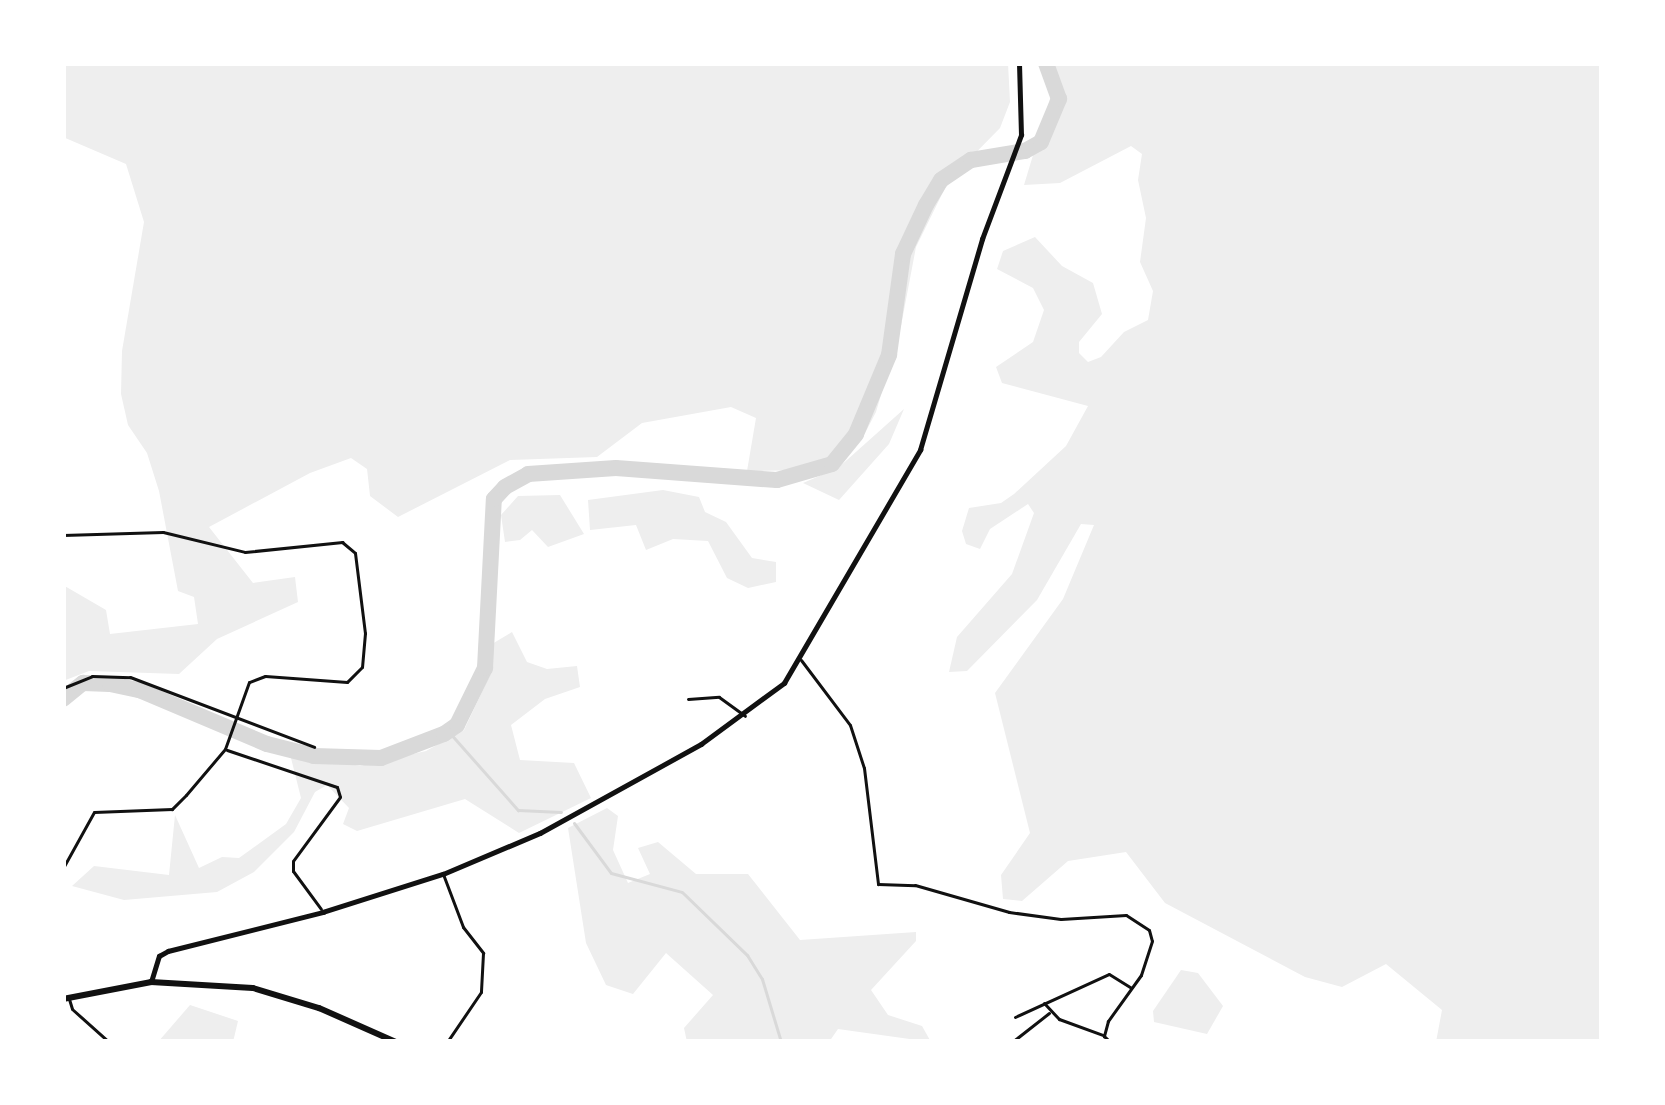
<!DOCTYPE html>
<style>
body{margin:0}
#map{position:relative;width:1665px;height:1105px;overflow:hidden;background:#fff;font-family:"PT Sans Narrow",sans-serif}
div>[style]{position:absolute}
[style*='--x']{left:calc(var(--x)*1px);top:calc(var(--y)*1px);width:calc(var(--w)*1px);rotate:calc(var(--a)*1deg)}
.green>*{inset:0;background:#eee}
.stream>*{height:3px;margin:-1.5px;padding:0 1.5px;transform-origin:1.5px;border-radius:1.5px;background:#d9d9d9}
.river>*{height:16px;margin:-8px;padding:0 8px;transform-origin:8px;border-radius:8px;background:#d9d9d9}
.minor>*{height:3px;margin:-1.5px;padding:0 1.5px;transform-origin:1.5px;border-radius:1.5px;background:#111}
.secondary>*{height:4.5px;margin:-2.25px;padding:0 2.25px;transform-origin:2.25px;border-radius:2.25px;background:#111}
.trunk>*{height:6px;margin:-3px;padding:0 3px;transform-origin:3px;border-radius:3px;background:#111}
span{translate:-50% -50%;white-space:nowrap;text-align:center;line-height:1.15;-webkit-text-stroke:9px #fff;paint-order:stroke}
.frame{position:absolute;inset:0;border:66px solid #fff;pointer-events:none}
</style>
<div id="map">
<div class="green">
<i style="clip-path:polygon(63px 63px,1008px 63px,1010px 102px,1000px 128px,949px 180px,916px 247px,901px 326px,876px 412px,864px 435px,809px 470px,747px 471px,756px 418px,731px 407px,642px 423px,597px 457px,510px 460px,398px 517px,370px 496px,367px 469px,351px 458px,310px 473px,209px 527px,253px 583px,295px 577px,298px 602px,217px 639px,179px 674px,89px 671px,63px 681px,63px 585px,106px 610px,110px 634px,198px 624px,194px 597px,178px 591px,159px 491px,147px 453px,128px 425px,121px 394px,122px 351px,144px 222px,126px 164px,63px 137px)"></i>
<i style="clip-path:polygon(1048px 63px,1602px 63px,1602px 1042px,1436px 1042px,1442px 1010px,1386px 964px,1342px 987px,1305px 977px,1165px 903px,1126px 852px,1068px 861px,1022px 901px,1003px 899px,1001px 875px,1030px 833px,995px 693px,1063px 599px,1094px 525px,1081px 524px,1037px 600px,967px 671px,949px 672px,957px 637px,1012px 574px,1034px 513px,1028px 504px,990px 529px,980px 549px,966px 544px,962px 531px,969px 508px,1001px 503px,1014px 494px,1066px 446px,1088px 406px,1002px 383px,996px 367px,1033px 342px,1044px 310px,1033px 288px,997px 269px,1003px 251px,1035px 237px,1062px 266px,1093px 283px,1102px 314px,1079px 342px,1079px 353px,1088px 362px,1101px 357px,1124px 332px,1148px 320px,1153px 291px,1140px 262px,1146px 218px,1138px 180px,1142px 154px,1131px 146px,1060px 183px,1024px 185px,1053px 89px)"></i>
<i style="clip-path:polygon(904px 409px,889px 444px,839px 500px,803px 483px,838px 468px)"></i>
<i style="clip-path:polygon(663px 490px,699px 497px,705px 512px,726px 522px,752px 558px,776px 562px,776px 582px,748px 588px,727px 578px,708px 541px,673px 539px,646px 550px,636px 525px,590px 530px,588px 500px)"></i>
<i style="clip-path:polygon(560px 495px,584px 534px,548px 547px,532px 530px,520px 540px,505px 542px,501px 515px,518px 496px)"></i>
<i style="clip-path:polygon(512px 632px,527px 662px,547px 669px,577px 666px,580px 687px,545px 699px,511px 725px,520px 760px,574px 763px,591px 798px,519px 833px,465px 799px,357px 831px,343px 824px,349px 808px,327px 785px,315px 792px,294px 832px,254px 872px,217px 892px,124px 900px,72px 886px,94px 866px,169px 875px,175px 815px,199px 868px,222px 857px,239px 858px,286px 824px,301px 798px,289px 750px,360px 766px,426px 751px,464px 730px,491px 673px,492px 644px)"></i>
<i style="clip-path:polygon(607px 808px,618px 816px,613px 850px,628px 883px,650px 874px,638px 848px,658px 842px,696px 874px,748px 874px,800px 940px,916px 932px,916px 941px,871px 990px,888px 1015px,922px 1026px,931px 1042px,838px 1029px,829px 1042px,687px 1042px,684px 1028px,713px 995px,666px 953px,633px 994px,606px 985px,586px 943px,568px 828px)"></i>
<i style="clip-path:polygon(1181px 970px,1198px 973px,1223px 1006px,1207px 1034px,1154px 1022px,1153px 1011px)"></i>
<i style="clip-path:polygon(190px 1005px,238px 1021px,233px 1042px,158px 1042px)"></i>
</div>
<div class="stream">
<i style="--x:448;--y:731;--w:106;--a:48.5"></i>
<i style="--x:518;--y:810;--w:43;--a:2.7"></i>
<i style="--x:574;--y:823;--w:62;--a:53.5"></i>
<i style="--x:611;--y:873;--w:73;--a:15"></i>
<i style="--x:682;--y:892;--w:91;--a:44.1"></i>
<i style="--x:747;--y:955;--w:28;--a:58"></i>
<i style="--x:762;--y:979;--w:66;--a:73.2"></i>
<i style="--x:816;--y:1042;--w:22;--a:0"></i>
</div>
<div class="river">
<i style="--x:63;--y:699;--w:26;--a:-39"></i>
<i style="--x:83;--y:683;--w:27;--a:2"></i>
<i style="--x:110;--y:684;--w:30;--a:12"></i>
<i style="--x:139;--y:690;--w:139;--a:22.9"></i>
<i style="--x:267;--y:744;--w:49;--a:14.3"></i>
<i style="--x:314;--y:756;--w:67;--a:1.7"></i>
<i style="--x:381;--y:758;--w:67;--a:-20.9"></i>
<i style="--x:444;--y:734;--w:16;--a:-35"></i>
<i style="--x:457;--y:725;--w:64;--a:-63.8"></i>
<i style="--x:485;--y:668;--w:169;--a:-87"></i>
<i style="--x:494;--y:499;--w:16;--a:-47"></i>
<i style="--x:505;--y:487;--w:26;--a:-29"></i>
<i style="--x:528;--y:474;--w:88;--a:-3.9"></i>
<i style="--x:616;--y:468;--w:161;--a:4.3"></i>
<i style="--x:777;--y:480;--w:57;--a:-16.2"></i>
<i style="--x:832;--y:464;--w:38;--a:-51"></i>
<i style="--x:856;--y:434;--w:86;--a:-67.3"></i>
<i style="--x:889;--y:355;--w:102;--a:-82.1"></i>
<i style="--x:903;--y:254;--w:54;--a:-64.9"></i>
<i style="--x:926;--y:205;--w:29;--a:-59"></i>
<i style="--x:941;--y:180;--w:36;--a:-34"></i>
<i style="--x:971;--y:160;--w:55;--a:-9.5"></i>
<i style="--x:1025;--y:151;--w:18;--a:-29"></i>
<i style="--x:1041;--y:142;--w:47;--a:-67.3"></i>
<i style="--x:1059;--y:99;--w:38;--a:-110"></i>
</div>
<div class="minor">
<i style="--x:63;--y:535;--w:100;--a:-1.7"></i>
<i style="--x:163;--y:532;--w:84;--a:13.7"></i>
<i style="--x:245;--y:552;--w:98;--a:-5.9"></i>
<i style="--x:342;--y:542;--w:17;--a:40"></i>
<i style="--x:355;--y:553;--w:81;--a:82.9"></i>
<i style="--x:365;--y:633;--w:34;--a:95"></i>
<i style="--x:362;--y:667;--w:21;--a:135"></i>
<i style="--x:347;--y:682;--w:82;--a:-175.8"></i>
<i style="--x:265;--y:676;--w:17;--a:159"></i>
<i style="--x:249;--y:682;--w:71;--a:109.7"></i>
<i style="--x:225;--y:749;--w:60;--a:130.3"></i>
<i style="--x:186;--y:795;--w:20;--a:135"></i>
<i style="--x:172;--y:809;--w:78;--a:177.8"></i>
<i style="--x:94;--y:812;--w:64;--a:119"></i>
<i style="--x:801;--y:660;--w:81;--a:53"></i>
<i style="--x:850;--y:725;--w:45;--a:72"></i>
<i style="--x:864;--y:768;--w:117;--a:83.1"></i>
<i style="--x:878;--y:884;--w:37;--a:2"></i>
<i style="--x:915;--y:885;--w:98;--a:16"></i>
<i style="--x:1009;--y:912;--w:52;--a:7.7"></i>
<i style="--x:1061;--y:919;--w:65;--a:-3.5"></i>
<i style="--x:1126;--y:915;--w:27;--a:33"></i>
<i style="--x:1149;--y:930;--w:11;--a:75"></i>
<i style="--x:1152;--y:941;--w:36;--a:108"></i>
<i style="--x:1141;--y:975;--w:57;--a:125.7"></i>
<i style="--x:1108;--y:1021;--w:16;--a:105"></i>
<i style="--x:1104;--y:1036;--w:8;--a:45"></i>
<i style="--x:63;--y:688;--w:31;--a:-22"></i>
<i style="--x:92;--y:676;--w:38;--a:2"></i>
<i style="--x:130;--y:677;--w:197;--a:20.8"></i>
<i style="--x:688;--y:699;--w:31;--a:-4"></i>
<i style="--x:719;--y:697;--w:32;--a:36"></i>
<i style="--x:227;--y:750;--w:116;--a:18.6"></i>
<i style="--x:337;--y:787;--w:10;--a:73"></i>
<i style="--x:340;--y:797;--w:79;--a:126.3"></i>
<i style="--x:293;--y:861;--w:10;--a:90"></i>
<i style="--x:293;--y:871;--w:47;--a:53.6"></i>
<i style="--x:443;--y:874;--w:57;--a:69.3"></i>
<i style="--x:463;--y:927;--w:33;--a:52"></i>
<i style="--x:483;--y:953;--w:39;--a:93"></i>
<i style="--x:481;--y:992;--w:60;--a:124.2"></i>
<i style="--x:69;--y:999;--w:10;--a:73"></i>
<i style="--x:72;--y:1009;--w:50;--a:41.7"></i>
<i style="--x:1044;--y:1003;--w:22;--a:47"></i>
<i style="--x:1059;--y:1019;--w:47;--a:20"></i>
<i style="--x:1015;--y:1017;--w:103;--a:-24.6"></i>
<i style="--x:1109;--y:974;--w:26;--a:32"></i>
<i style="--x:1012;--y:1042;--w:47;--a:-38.1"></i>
</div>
<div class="secondary">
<i style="--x:151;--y:982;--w:27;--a:-73"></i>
<i style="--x:159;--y:956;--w:10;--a:-29"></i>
<i style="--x:168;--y:951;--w:160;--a:-14.1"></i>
<i style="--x:323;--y:912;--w:126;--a:-17.6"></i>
<i style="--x:443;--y:874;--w:105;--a:-22.9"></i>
<i style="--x:540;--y:833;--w:184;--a:-28.9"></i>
<i style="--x:701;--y:744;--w:103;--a:-36.3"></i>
<i style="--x:784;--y:683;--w:270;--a:-59.7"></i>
<i style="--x:920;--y:450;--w:220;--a:-73.6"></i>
<i style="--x:982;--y:239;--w:111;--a:-69.4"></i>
<i style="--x:1021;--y:135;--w:72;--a:-91.6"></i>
</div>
<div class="trunk">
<i style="--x:63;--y:999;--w:90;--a:-10.9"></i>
<i style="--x:151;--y:982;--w:102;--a:3.4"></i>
<i style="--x:253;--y:988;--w:69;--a:16.9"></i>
<i style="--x:319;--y:1008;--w:84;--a:23.8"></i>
</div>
<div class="frame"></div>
</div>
